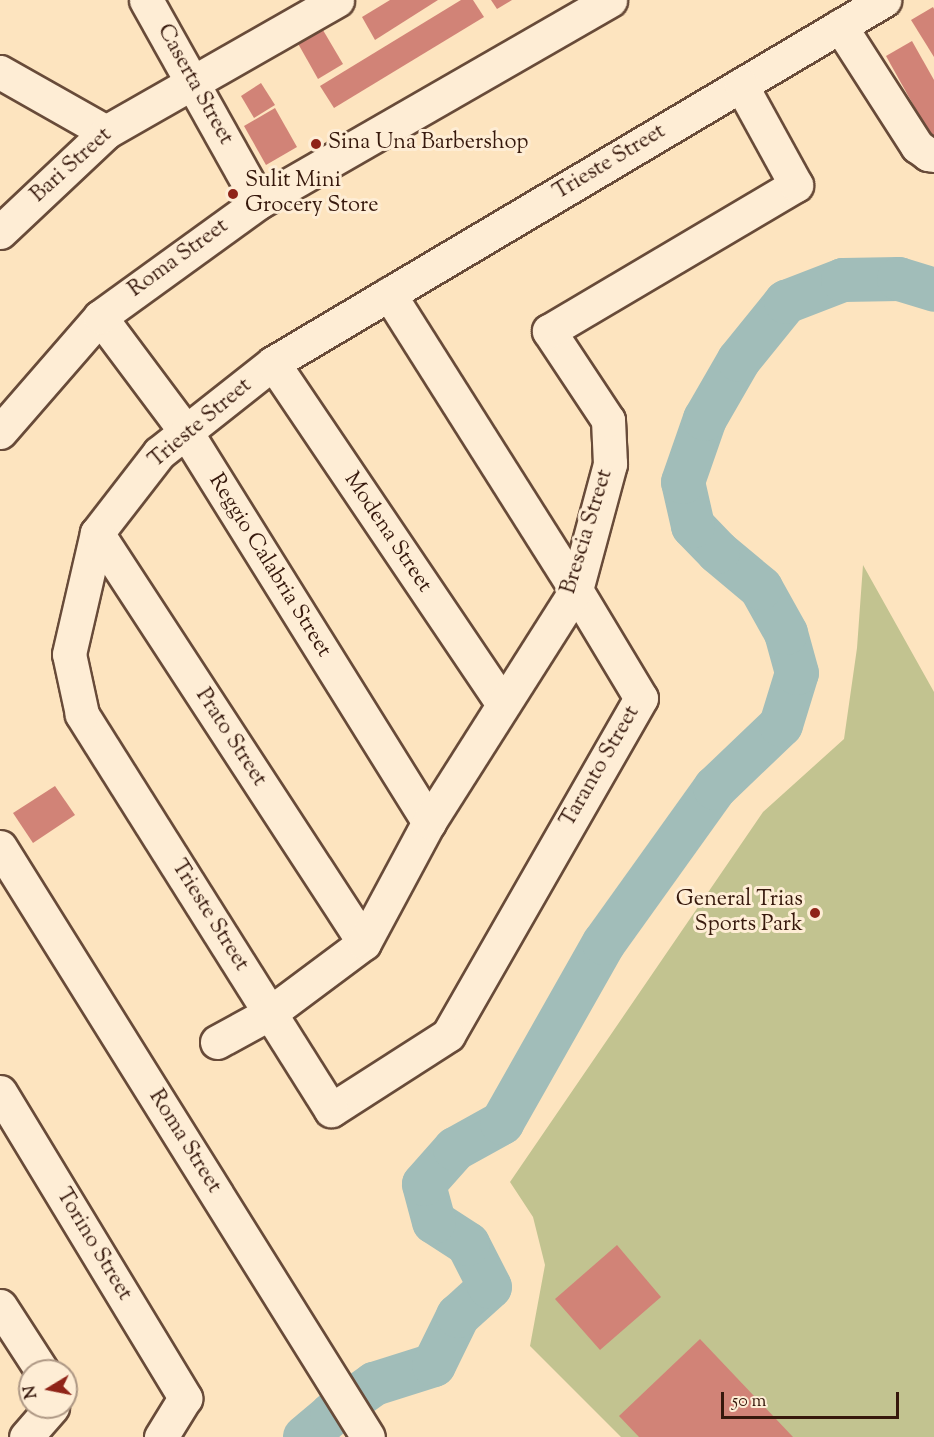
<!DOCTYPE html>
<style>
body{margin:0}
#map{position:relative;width:934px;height:1437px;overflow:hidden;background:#fde4bf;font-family:"Sorts Mill Goudy",serif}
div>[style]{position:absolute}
.green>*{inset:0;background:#c2c390}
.river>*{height:44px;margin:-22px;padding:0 22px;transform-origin:22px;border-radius:22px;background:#a1bdb9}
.building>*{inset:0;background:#d18377}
.roads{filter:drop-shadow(2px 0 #684b39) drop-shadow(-2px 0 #684b39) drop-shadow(0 2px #684b39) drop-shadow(0 -2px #684b39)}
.minor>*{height:33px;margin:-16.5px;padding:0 16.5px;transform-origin:16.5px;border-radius:16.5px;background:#feedd5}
.dots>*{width:16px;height:16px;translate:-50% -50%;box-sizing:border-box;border:3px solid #feedd5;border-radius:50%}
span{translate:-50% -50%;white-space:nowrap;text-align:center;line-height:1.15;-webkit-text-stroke:6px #feedd5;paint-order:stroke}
.street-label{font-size:22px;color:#36180c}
.poi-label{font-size:22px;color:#36180c}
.left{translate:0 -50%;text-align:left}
.right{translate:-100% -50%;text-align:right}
.north{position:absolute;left:18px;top:1359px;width:60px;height:60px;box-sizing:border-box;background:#feedd5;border:2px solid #ae9885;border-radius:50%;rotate:260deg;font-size:16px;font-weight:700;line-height:24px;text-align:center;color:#36180c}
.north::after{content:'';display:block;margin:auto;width:21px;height:27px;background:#8f2418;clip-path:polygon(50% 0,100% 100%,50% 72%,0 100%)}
.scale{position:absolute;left:721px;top:1392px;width:178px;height:27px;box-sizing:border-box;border:3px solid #36180c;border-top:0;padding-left:8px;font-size:18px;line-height:21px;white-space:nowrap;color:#36180c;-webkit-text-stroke:4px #feedd5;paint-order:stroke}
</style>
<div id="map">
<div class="green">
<div style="clip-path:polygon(863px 565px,934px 692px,934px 1437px,621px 1437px,530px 1346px,545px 1265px,533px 1217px,510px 1182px,763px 812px,844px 739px,857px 648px)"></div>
</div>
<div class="river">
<div style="left:305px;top:1437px;width:35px;rotate:-40deg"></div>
<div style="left:332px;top:1414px;width:52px;rotate:-35.5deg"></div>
<div style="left:374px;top:1384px;width:63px;rotate:-17.6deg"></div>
<div style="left:434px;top:1365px;width:55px;rotate:-63.9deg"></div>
<div style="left:458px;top:1316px;width:43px;rotate:-42.2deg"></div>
<div style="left:490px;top:1287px;width:48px;rotate:-117.1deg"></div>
<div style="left:468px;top:1244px;width:40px;rotate:-147.1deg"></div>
<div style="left:434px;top:1222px;width:39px;rotate:-105deg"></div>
<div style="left:424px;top:1184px;width:47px;rotate:-48.5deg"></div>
<div style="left:455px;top:1149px;width:54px;rotate:-29deg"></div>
<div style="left:502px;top:1123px;width:207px;rotate:-60.5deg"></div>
<div style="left:604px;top:943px;width:191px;rotate:-54.4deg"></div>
<div style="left:715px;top:788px;width:91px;rotate:-43.7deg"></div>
<div style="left:781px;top:725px;width:54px;rotate:-72.9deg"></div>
<div style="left:797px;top:673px;width:41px;rotate:-105.4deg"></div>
<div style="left:786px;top:633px;width:51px;rotate:-119.1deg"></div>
<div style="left:761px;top:588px;width:56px;rotate:-140.1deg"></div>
<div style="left:718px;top:552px;width:36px;rotate:-134deg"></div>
<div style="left:693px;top:526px;width:45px;rotate:-102.8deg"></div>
<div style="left:683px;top:482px;width:67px;rotate:-70.8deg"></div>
<div style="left:705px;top:419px;width:68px;rotate:-60deg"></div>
<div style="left:739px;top:360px;width:75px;rotate:-51deg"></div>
<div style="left:786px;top:302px;width:61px;rotate:-21.1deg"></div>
<div style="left:843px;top:280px;width:56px;rotate:-1deg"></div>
<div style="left:899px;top:279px;width:37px;rotate:17deg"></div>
</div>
<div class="building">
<div style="clip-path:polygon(390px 0,438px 0,375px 40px,362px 17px)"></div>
<div style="clip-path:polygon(461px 0,473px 0,484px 17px,334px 108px,320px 86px)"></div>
<div style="clip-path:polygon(491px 0,512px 0,497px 9px)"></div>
<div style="clip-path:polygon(933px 7px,934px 9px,934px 57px,911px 20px)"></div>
<div style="clip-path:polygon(320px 25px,343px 64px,318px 79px,296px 40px)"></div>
<div style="clip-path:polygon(912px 41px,934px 80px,934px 142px,886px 56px)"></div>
<div style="clip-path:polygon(261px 83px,275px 105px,254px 118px,241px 96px)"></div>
<div style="clip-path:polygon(275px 108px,297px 147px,266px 165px,244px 126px)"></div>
<div style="clip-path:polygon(55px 786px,75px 815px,33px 843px,13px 813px)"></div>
<div style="clip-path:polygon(617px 1245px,661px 1297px,600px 1350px,555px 1299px)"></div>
<div style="clip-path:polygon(700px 1339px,793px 1437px,639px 1437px,619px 1416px)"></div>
</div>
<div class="roads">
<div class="minor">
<div style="left:146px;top:0;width:231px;rotate:60.8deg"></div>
<div style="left:840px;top:26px;width:143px;rotate:57.3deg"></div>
<div style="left:917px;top:146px;width:14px;rotate:36deg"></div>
<div style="left:928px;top:154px;width:6px;rotate:9deg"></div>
<div style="left:0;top:72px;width:122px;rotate:29.5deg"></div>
<div style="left:0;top:232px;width:146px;rotate:-43.3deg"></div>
<div style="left:106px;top:132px;width:266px;rotate:-29.7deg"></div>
<div style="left:389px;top:294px;width:350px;rotate:57.7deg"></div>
<div style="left:576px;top:590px;width:126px;rotate:59deg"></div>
<div style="left:641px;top:698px;width:388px;rotate:119.8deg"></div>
<div style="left:448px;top:1035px;width:139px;rotate:147.3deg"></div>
<div style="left:331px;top:1110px;width:468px;rotate:-122.2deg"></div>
<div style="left:82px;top:714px;width:61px;rotate:-102.2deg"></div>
<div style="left:69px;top:654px;width:124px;rotate:-77deg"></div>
<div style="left:97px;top:533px;width:101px;rotate:-52.2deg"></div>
<div style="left:159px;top:453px;width:145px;rotate:-38.3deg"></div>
<div style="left:273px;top:363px;width:711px;rotate:-30.71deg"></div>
<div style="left:100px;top:317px;width:144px;rotate:53.2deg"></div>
<div style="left:186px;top:432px;width:460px;rotate:58.1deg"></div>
<div style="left:273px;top:363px;width:410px;rotate:56deg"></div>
<div style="left:0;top:432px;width:152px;rotate:-49deg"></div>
<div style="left:100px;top:317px;width:196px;rotate:-35.9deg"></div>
<div style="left:259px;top:202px;width:405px;rotate:-29.9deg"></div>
<div style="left:97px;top:533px;width:489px;rotate:56.9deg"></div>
<div style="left:0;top:847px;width:695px;rotate:58.05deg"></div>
<div style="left:217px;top:1042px;width:60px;rotate:-28.7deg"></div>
<div style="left:270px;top:1013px;width:117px;rotate:-36.7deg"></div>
<div style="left:364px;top:943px;width:137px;rotate:-61.8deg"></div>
<div style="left:429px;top:822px;width:275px;rotate:-57.6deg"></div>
<div style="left:576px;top:590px;width:131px;rotate:-74.9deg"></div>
<div style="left:610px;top:464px;width:44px;rotate:-92.6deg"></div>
<div style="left:608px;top:420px;width:107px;rotate:-123.5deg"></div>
<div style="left:549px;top:331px;width:287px;rotate:-30.6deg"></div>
<div style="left:796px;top:185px;width:114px;rotate:-118.8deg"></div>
<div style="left:0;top:1092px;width:358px;rotate:58.8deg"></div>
<div style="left:185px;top:1398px;width:46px;rotate:121.6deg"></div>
<div style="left:0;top:1306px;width:77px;rotate:57.1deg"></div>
<div style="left:26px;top:1437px;width:40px;rotate:-49deg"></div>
</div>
</div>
<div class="dots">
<div style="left:316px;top:144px;background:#8f2418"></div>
<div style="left:233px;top:194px;background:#8f2418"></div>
<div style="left:815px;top:913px;background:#8f2418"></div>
</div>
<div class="street-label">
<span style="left:194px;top:85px;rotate:61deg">Caserta Street</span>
<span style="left:610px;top:163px;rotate:-31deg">Trieste Street</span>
<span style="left:72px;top:166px;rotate:-42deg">Bari Street</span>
<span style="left:179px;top:259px;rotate:-36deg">Roma Street</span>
<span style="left:201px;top:424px;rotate:-40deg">Trieste Street</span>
<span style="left:588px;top:532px;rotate:-73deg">Brescia Street</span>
<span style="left:387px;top:533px;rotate:56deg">Modena Street</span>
<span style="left:269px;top:566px;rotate:58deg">Reggio Calabria Street</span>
<span style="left:230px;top:738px;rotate:57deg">Prato Street</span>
<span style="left:601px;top:767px;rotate:-60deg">Taranto Street</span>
<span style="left:209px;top:916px;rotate:58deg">Trieste Street</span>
<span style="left:184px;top:1142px;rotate:58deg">Roma Street</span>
<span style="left:93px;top:1245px;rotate:59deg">Torino Street</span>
</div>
<div class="poi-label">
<span class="left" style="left:328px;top:144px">Sina Una Barbershop</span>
<span class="left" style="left:245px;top:194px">Sulit Mini<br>Grocery Store</span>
<span class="right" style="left:803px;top:913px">General Trias<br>Sports Park</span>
</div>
<div class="north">N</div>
<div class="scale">50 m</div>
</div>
